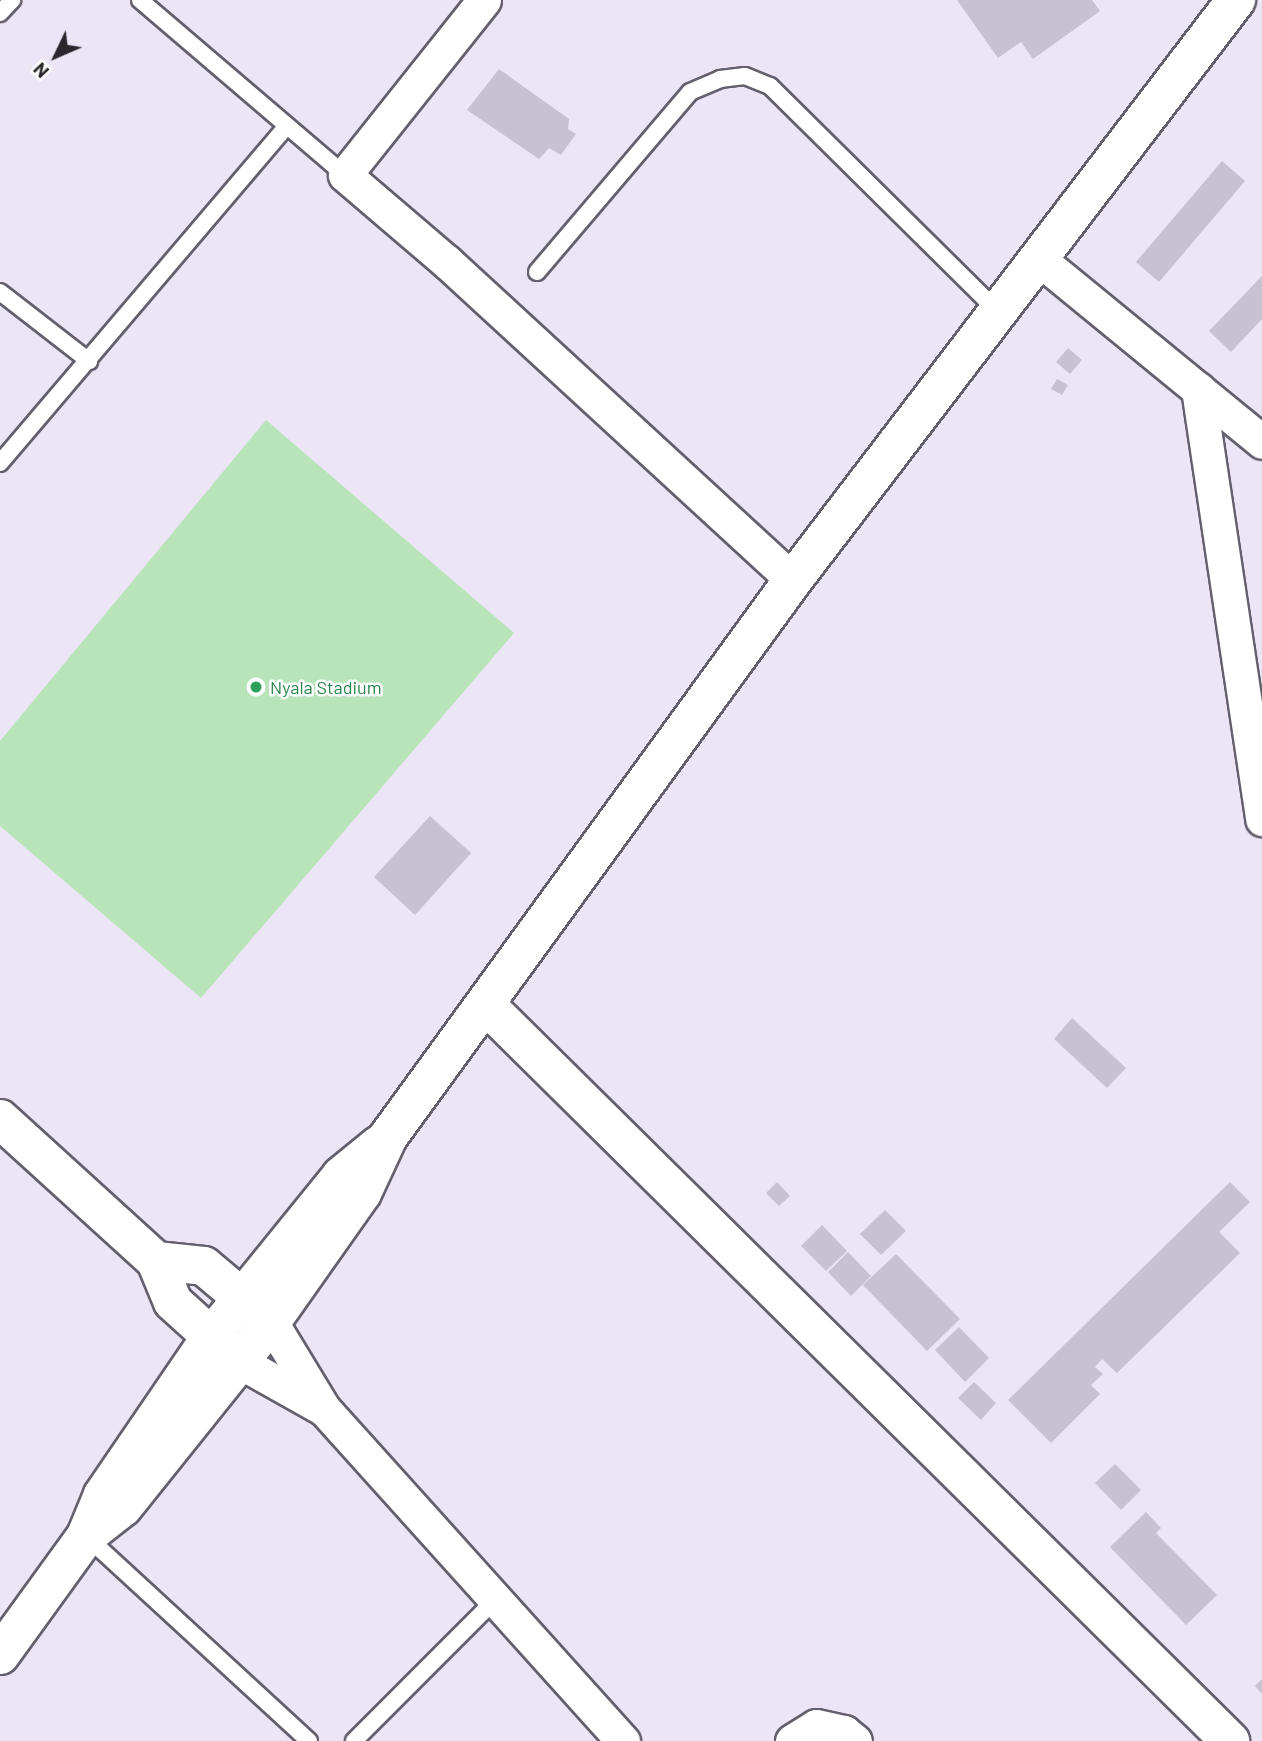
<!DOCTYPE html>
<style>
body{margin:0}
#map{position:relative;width:1262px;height:1741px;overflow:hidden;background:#ebe5f6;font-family:Barlow,sans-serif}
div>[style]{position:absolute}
.green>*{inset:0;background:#b9e4ba}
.building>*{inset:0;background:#c7c1d2}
.roads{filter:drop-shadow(2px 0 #645f6d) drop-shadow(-2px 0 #645f6d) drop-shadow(0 2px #645f6d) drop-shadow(0 -2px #645f6d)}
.lane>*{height:16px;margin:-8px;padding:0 8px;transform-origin:8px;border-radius:8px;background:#fff}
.street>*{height:33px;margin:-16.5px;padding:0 16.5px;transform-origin:16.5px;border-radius:16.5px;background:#fff}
.secondary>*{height:38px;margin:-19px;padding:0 19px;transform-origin:19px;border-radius:19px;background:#fff}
.primary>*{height:38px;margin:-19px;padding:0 19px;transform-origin:19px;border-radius:19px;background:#fff}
.dots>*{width:19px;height:19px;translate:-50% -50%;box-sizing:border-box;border:4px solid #fff;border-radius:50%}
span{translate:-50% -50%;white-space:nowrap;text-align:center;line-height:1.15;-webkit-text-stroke:5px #fff;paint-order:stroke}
.leisure-label{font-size:18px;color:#27864d}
.left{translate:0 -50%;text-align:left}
.north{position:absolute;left:21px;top:21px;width:70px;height:70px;-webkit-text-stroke:5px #fff;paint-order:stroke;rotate:226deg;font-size:19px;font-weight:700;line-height:28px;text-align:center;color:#29272d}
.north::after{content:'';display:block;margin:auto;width:24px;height:32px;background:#29272d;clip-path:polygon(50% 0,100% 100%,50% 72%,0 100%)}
</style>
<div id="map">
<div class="green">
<div style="clip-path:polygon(266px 420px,514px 633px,201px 998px,0 826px,0 741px)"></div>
</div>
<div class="building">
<div style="clip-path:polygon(957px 0,1092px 0,1100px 11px,1033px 59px,1021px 42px,998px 58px)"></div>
<div style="clip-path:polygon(499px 69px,569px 119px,568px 129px,576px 134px,561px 155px,549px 148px,539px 159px,467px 110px)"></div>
<div style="clip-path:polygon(1222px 161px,1245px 181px,1159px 282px,1136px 262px)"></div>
<div style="clip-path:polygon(1262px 276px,1262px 319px,1231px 352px,1209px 331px)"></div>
<div style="clip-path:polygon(1068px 348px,1082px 360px,1070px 374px,1056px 362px)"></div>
<div style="clip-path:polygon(1057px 379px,1068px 385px,1062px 395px,1051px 389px)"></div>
<div style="clip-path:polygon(430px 816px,471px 853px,415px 915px,374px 877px)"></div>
<div style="clip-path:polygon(1072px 1018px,1126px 1068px,1107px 1088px,1054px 1039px)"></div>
<div style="clip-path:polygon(777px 1182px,790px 1196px,779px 1206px,766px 1193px)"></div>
<div style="clip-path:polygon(1230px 1182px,1250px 1202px,1219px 1232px,1240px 1253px,1117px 1373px,1102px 1359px,1095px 1367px,1103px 1374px,1091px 1385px,1100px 1394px,1051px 1443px,1008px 1400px)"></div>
<div style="clip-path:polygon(885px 1210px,906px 1231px,881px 1255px,860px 1234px)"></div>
<div style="clip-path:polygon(822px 1225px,847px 1251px,826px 1271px,801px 1246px)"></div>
<div style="clip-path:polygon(848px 1252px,871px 1276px,851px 1296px,828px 1272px)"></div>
<div style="clip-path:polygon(896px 1254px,960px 1319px,927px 1351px,863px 1285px)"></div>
<div style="clip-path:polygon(959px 1327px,989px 1358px,965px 1382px,935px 1350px)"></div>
<div style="clip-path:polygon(974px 1382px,996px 1403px,981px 1420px,958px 1398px)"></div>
<div style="clip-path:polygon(1115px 1464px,1141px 1490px,1121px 1510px,1095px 1483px)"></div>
<div style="clip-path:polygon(1146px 1512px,1161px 1528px,1156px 1533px,1217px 1595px,1186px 1625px,1110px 1547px)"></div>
<div style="clip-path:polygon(1262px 1679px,1262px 1694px,1255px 1686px)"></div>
</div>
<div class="roads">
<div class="lane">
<div style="left:140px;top:0;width:270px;rotate:40.5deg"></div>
<div style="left:0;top:13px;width:18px;rotate:-47deg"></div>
<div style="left:537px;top:272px;width:236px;rotate:-49.6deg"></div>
<div style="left:690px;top:92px;width:33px;rotate:-23deg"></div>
<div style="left:720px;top:79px;width:25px;rotate:-7deg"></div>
<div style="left:745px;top:76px;width:27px;rotate:22deg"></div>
<div style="left:770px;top:86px;width:322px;rotate:44.7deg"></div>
<div style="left:0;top:292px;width:113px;rotate:37.8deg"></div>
<div style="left:0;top:463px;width:441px;rotate:-49.6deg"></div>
<div style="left:86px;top:1536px;width:303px;rotate:42.6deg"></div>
<div style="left:354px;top:1741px;width:201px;rotate:-45deg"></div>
</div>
<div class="street">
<div style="left:484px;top:0;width:223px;rotate:128.5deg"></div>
<div style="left:345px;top:175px;width:134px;rotate:40.5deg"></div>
<div style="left:447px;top:262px;width:470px;rotate:42.6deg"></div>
<div style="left:1040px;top:260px;width:287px;rotate:39.3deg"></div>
<div style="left:1198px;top:389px;width:435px;rotate:81.5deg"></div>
<div style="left:271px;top:1322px;width:102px;rotate:58.7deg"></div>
<div style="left:324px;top:1409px;width:447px;rotate:48deg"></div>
<div style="left:240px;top:1362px;width:94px;rotate:29.3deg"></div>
<div style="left:792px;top:1741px;width:28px;rotate:-32deg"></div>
<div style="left:816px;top:1726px;width:29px;rotate:12deg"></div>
<div style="left:844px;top:1732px;width:14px;rotate:39deg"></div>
</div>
<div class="secondary">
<div style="left:486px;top:1005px;width:1047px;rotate:44.69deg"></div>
<div style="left:0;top:1119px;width:211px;rotate:42.3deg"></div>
<div style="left:156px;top:1261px;width:44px;rotate:67.5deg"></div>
<div style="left:173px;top:1302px;width:85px;rotate:42.1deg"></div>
<div style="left:156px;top:1261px;width:48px;rotate:5.9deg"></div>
<div style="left:204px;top:1266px;width:82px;rotate:40.1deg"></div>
</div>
<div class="primary">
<div style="left:86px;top:1536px;width:47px;rotate:-38.1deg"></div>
<div style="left:123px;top:1507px;width:237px;rotate:-51.3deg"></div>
<div style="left:271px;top:1322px;width:158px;rotate:-54.8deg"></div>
<div style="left:362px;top:1193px;width:62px;rotate:-65.1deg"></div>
<div style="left:388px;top:1137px;width:689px;rotate:-53.98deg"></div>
<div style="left:793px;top:580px;width:730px;rotate:-52.63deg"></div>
<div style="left:0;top:1655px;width:147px;rotate:-54.1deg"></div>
<div style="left:86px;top:1536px;width:44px;rotate:-67.5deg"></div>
<div style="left:103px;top:1495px;width:190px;rotate:-55.7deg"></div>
<div style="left:210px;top:1338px;width:208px;rotate:-51deg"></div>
<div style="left:341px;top:1176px;width:49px;rotate:-39.2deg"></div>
</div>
</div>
<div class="dots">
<div style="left:256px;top:687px;background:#2e9e5b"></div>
</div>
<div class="leisure-label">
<span class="left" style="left:270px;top:687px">Nyala Stadium</span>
</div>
<div class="north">N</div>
</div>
